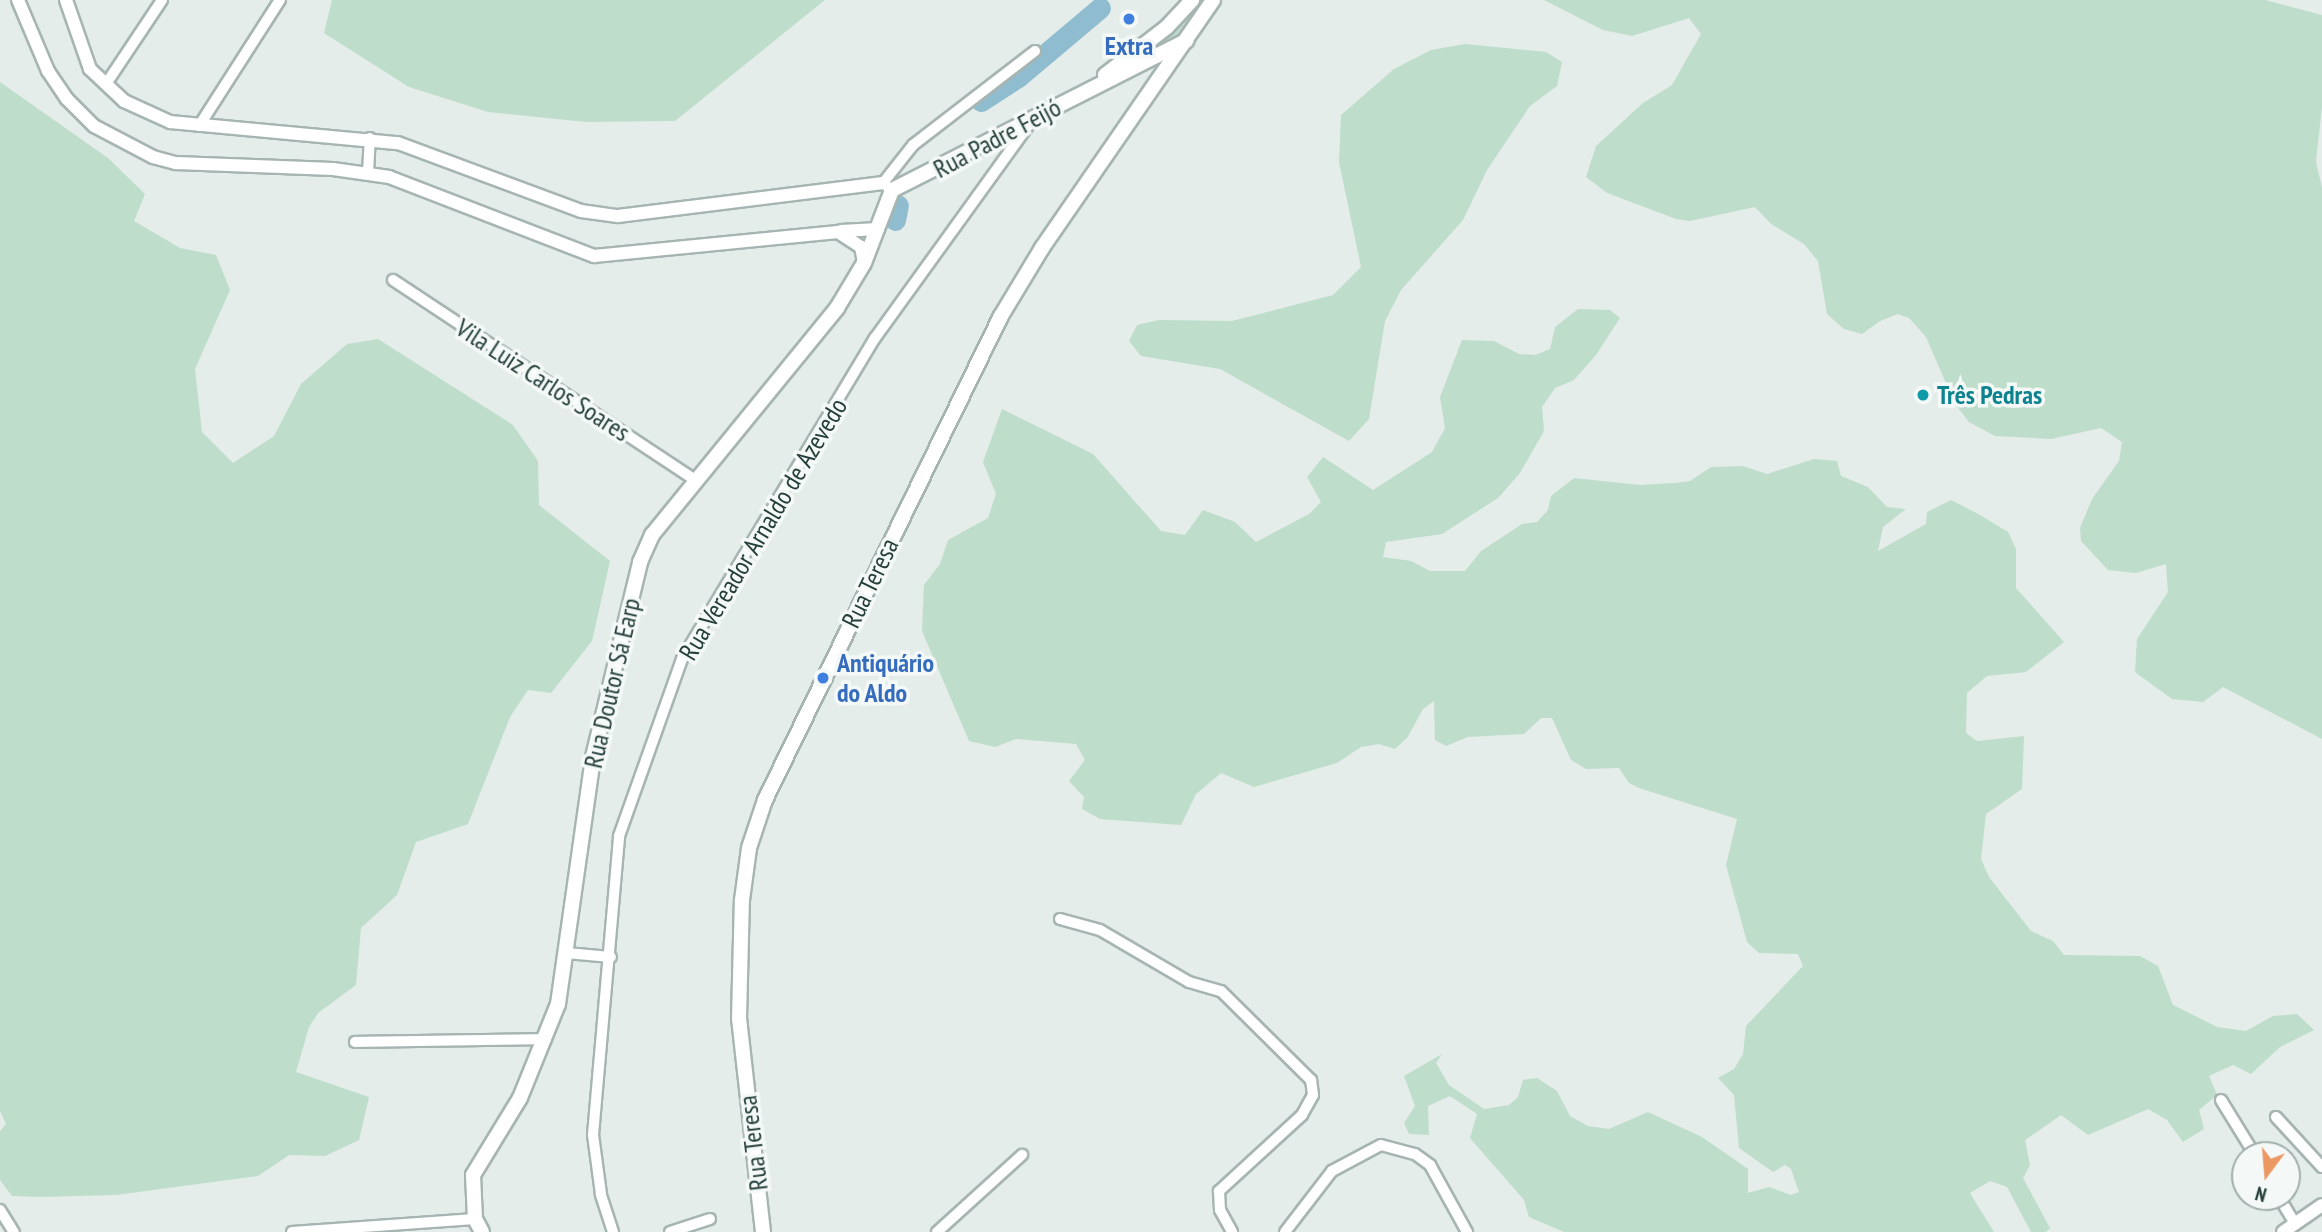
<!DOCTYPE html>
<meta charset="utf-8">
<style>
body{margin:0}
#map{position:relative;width:2322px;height:1232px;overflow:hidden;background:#e4edea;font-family:"PT Sans Narrow",sans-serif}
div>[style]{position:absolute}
.green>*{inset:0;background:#beddcb}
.river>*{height:21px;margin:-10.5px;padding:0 10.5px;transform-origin:10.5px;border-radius:10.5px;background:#8fbccf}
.roads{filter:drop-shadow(2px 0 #a7b5b2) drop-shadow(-2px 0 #a7b5b2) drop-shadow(0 2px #a7b5b2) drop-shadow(0 -2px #a7b5b2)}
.minor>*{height:10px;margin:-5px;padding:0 5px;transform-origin:5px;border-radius:5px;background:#fff}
.tertiary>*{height:12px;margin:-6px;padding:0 6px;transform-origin:6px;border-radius:6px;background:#fff}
.secondary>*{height:14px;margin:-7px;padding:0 7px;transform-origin:7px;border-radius:7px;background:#fff}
.dots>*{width:19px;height:19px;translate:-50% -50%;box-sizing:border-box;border:4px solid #f4f9f8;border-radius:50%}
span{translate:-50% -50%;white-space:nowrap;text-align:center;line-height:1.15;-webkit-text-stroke:7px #f4f9f8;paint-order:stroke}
.shop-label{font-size:26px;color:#366cbe;font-weight:700}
.left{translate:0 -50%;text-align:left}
.street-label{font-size:26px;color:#243e3a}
.culture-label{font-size:26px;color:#0d838f;font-weight:700}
.north{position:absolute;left:2231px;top:1141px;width:70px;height:70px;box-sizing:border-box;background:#f4f9f8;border:2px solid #a1aeac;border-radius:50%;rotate:196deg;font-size:19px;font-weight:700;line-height:28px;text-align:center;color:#243e3a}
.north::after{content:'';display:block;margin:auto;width:24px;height:32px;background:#eb9863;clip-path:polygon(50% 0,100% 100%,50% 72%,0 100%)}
</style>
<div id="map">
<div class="green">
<div style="clip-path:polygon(332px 0,825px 0,675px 121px,586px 122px,488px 112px,409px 87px,324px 33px)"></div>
<div style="clip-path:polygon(1544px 0,2265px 0,2322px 15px,2322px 106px,2316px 162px,2322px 188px,2322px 739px,2223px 687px,2203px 702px,2172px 699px,2135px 672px,2137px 639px,2168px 592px,2166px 564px,2136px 573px,2108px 570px,2081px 541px,2080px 528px,2092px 499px,2119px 461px,2122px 442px,2101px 428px,2051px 439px,1995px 436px,1969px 422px,1955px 404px,1926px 337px,1909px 318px,1898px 314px,1880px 321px,1862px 334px,1844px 329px,1827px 314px,1818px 261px,1804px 244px,1771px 224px,1755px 207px,1690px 221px,1676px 219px,1607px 193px,1586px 177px,1596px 146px,1643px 103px,1672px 85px,1701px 34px,1689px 18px,1632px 36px,1603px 30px)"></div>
<div style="clip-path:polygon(1190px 14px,1194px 17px,1177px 40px,1114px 72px)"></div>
<div style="clip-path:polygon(1465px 44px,1546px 52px,1562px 62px,1557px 86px,1530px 106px,1487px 170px,1463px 220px,1401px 290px,1385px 321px,1369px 419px,1349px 441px,1220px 369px,1141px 356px,1129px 341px,1137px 325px,1159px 320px,1232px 321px,1333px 295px,1361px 267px,1339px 162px,1341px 115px,1394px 69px,1431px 50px)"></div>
<div style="clip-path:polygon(0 82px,108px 158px,145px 194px,134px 221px,180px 248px,216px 255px,230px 290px,195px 369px,202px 432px,233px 463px,274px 436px,301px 384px,347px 344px,378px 339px,513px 425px,538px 461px,539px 505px,610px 561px,592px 641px,551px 693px,528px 690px,510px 717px,468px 824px,416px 842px,397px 895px,361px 928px,356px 985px,318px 1013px,309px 1027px,296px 1072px,369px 1097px,359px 1140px,325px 1156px,289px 1155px,258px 1176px,116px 1195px,39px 1197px,12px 1196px,0 1180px,0 1131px,6px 1124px,0 1111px)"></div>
<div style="clip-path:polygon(1578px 309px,1610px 310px,1620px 318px,1596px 355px,1574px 380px,1555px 388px,1542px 407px,1544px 431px,1520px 473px,1498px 498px,1442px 534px,1386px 542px,1383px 557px,1411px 561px,1430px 571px,1465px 571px,1481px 551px,1522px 524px,1537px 522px,1548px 510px,1551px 496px,1574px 478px,1640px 485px,1675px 483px,1690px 481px,1711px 467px,1743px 466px,1767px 474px,1814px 459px,1837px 461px,1841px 476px,1868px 487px,1887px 507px,1906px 509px,1883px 527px,1878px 551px,1926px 524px,1927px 512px,1951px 500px,1980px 515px,2008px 532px,2016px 549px,2016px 588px,2064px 642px,2026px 672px,1987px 676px,1967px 693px,1966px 733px,1977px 741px,2024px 736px,2022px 789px,1986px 814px,1981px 859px,1989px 877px,2031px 931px,2053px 941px,2064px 955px,2140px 956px,2158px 966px,2173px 1005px,2217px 1027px,2246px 1031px,2273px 1016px,2297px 1014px,2314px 1030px,2280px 1047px,2251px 1074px,2233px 1065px,2209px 1076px,2217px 1095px,2199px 1110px,2204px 1129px,2183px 1142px,2167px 1120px,2148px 1109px,2088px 1135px,2061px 1115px,2025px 1140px,2030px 1165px,2023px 1178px,2050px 1228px,2046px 1232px,2031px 1232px,2007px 1187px,1990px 1181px,1970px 1193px,1994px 1232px,1564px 1232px,1529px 1217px,1524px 1200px,1470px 1138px,1477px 1114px,1450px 1096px,1428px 1106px,1429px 1135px,1409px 1134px,1404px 1123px,1415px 1106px,1404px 1076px,1442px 1054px,1436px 1063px,1449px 1085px,1484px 1109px,1509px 1105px,1518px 1097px,1523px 1080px,1537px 1078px,1557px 1091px,1570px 1116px,1588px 1126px,1609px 1129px,1648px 1112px,1702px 1137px,1748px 1169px,1748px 1193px,1769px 1187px,1791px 1195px,1799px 1192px,1791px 1169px,1785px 1165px,1773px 1172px,1739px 1148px,1734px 1095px,1718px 1078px,1734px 1069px,1743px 1054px,1746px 1026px,1803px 966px,1798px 954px,1759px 953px,1747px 942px,1726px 865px,1737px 819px,1639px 788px,1629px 783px,1619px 768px,1586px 769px,1571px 760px,1552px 718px,1541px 718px,1524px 734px,1468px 737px,1446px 746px,1435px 740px,1434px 701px,1423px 709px,1407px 738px,1395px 749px,1379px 744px,1361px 747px,1337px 763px,1254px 787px,1221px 773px,1196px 794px,1181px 825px,1100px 819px,1082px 809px,1084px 797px,1069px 781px,1085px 760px,1076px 744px,1016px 739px,995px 747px,969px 741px,922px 631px,924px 585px,940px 564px,948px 540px,988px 518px,996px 494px,983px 462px,1002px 409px,1093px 454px,1161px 531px,1185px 535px,1203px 510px,1235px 522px,1256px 542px,1309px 514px,1321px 502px,1307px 477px,1323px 457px,1373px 490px,1432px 452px,1445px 428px,1440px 397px,1462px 340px,1494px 341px,1519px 354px,1535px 355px,1550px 349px,1555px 327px)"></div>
</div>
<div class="river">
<div style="left:981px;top:101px;width:44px;rotate:-33deg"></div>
<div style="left:1018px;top:77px;width:107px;rotate:-40.1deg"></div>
<div style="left:895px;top:220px;width:15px;rotate:-79deg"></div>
</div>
<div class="roads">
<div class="minor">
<div style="left:106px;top:84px;width:101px;rotate:-56.3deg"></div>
<div style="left:199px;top:126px;width:150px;rotate:-57.3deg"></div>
<div style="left:368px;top:173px;width:35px;rotate:-87deg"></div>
<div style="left:890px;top:189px;width:9px;rotate:-139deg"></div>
<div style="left:883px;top:183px;width:48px;rotate:-51.7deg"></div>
<div style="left:913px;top:145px;width:154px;rotate:-37.6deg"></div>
<div style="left:393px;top:280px;width:361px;rotate:33.5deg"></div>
<div style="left:1060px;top:919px;width:41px;rotate:15.4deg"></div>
<div style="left:1100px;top:930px;width:103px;rotate:30.3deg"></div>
<div style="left:1189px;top:982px;width:33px;rotate:16deg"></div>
<div style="left:1221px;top:991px;width:127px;rotate:44.7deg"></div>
<div style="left:1311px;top:1080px;width:15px;rotate:82deg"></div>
<div style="left:1313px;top:1095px;width:23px;rotate:119deg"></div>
<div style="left:1302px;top:1115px;width:113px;rotate:137.5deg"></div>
<div style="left:1219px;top:1191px;width:19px;rotate:87deg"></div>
<div style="left:1220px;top:1210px;width:25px;rotate:61deg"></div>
<div style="left:566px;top:953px;width:45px;rotate:5.1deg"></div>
<div style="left:355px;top:1042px;width:191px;rotate:-0.9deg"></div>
<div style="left:2221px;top:1100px;width:65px;rotate:58.3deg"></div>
<div style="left:2276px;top:1117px;width:68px;rotate:47.4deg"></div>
<div style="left:2279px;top:1197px;width:31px;rotate:59deg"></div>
<div style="left:0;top:1210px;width:26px;rotate:58deg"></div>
<div style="left:292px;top:1232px;width:183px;rotate:-4.1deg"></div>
<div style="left:613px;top:1232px;width:40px;rotate:-108deg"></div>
<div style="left:601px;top:1194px;width:60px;rotate:-97.7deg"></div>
<div style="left:593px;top:1135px;width:300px;rotate:-85deg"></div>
<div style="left:619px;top:836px;width:188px;rotate:-70.4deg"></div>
<div style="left:682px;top:659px;width:375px;rotate:-59deg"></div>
<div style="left:875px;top:338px;width:266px;rotate:-54.2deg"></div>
<div style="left:670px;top:1232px;width:42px;rotate:-18deg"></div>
<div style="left:937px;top:1232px;width:115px;rotate:-42.2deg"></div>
<div style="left:1285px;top:1232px;width:77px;rotate:-52.4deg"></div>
<div style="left:1332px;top:1171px;width:55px;rotate:-28deg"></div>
<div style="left:1381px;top:1145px;width:35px;rotate:15deg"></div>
<div style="left:1415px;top:1154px;width:19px;rotate:36deg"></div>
<div style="left:1430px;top:1165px;width:77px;rotate:61.1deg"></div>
</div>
<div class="tertiary">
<div style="left:18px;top:0;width:77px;rotate:67.1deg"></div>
<div style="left:48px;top:71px;width:34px;rotate:56deg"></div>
<div style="left:67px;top:99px;width:38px;rotate:45deg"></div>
<div style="left:94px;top:126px;width:67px;rotate:27.7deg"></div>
<div style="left:153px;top:157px;width:24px;rotate:15deg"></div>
<div style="left:176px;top:163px;width:157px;rotate:2.2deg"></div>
<div style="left:333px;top:169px;width:57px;rotate:8.1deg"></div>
<div style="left:389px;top:177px;width:220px;rotate:21.1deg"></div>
<div style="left:594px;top:256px;width:245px;rotate:-5.6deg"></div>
<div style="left:838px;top:232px;width:27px;rotate:33deg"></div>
<div style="left:861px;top:247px;width:16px;rotate:79deg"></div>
<div style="left:66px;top:0;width:73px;rotate:70.8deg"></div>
<div style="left:90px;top:69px;width:47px;rotate:43.3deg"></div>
<div style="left:124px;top:101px;width:51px;rotate:24.5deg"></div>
<div style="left:170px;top:122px;width:229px;rotate:5.3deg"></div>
<div style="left:398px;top:143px;width:195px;rotate:20.4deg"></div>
<div style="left:581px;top:211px;width:37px;rotate:8deg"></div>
<div style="left:618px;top:216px;width:267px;rotate:-7.1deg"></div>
<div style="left:841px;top:231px;width:37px;rotate:-3deg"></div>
<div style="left:2283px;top:1232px;width:47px;rotate:-34.7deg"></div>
</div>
<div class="secondary">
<div style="left:1105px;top:75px;width:78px;rotate:-37.7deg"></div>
<div style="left:1167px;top:27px;width:37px;rotate:-47deg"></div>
<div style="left:482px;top:1232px;width:15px;rotate:-118deg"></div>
<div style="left:475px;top:1219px;width:44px;rotate:-92.6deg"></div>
<div style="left:473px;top:1175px;width:90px;rotate:-58.6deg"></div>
<div style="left:520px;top:1098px;width:101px;rotate:-68deg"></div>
<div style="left:558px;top:1004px;width:249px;rotate:-81.9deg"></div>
<div style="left:593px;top:757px;width:201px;rotate:-76.4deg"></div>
<div style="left:640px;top:562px;width:30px;rotate:-66deg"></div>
<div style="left:652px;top:535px;width:293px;rotate:-50.8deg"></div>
<div style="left:837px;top:308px;width:52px;rotate:-59deg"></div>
<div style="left:864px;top:263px;width:78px;rotate:-69deg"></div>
<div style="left:892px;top:190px;width:330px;rotate:-26.9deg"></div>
<div style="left:763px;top:1232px;width:214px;rotate:-96.4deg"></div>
<div style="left:739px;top:1019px;width:119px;rotate:-88.6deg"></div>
<div style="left:742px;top:900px;width:52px;rotate:-82.3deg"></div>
<div style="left:749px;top:848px;width:51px;rotate:-71.6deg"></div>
<div style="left:765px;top:800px;width:538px;rotate:-64.01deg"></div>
<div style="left:1001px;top:316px;width:79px;rotate:-58.9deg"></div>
<div style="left:1042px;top:248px;width:301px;rotate:-55.4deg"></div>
</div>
</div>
<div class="dots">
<div style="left:1129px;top:19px;background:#3f7fe0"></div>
<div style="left:1923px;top:395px;background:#0f9aa8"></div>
<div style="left:823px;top:678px;background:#3f7fe0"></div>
</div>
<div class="shop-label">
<span style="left:1129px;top:46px">Extra</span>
<span class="left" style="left:837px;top:678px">Antiquário<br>do Aldo</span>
</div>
<div class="street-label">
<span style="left:997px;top:138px;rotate:-28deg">Rua Padre Feijó</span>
<span style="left:543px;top:380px;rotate:33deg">Vila Luiz Carlos Soares</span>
<span style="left:763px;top:529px;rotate:-59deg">Rua Vereador Arnaldo de Azevedo</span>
<span style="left:870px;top:583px;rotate:-64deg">Rua Teresa</span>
<span style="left:612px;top:683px;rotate:-77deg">Rua Doutor Sá Earp</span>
<span style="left:753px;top:1143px;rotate:-97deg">Rua Teresa</span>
</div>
<div class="culture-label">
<span class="left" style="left:1937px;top:395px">Três Pedras</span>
</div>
<div class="north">N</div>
</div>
